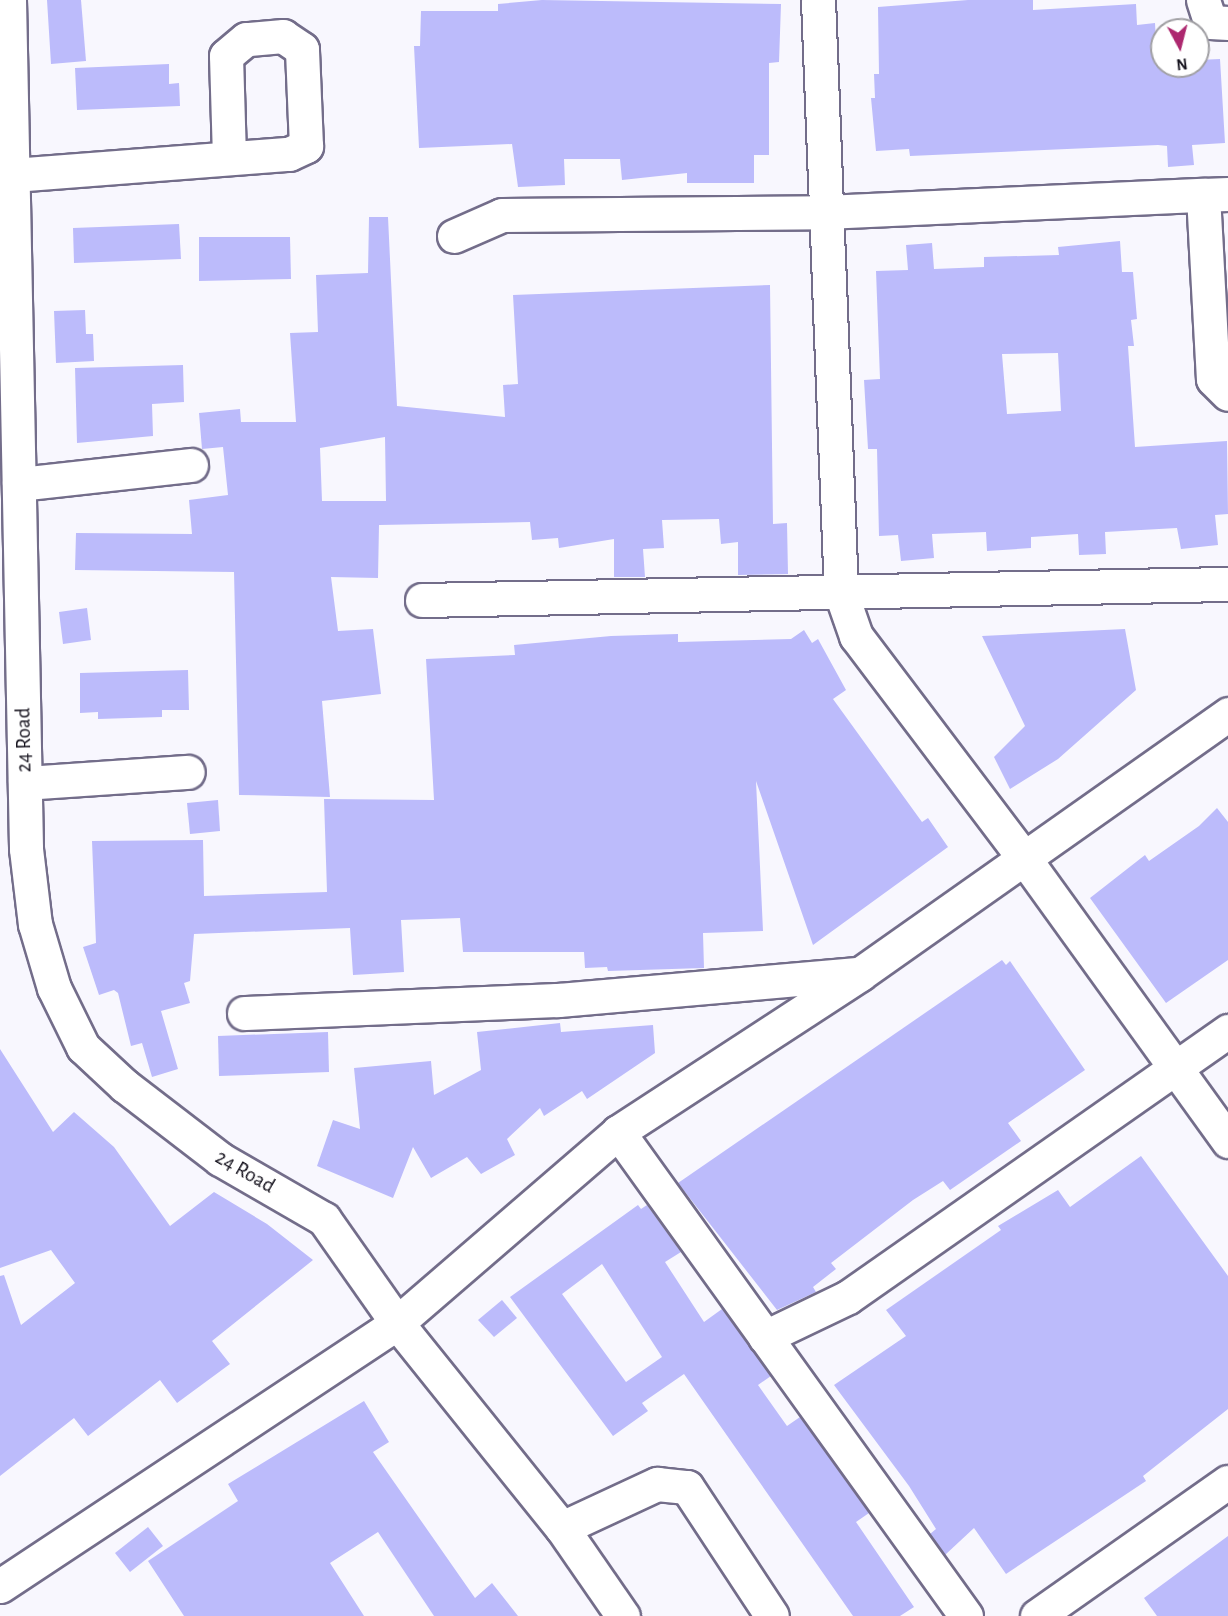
<!DOCTYPE html>
<style>
body{margin:0}
#map{position:relative;width:1228px;height:1616px;overflow:hidden;background:#f8f7fe;font-family:"Alegreya Sans",sans-serif}
div>[style]{position:absolute}
.building>*{inset:0;background:#bcbbfb}
.roads{filter:drop-shadow(2px 0 #736d8a) drop-shadow(-2px 0 #736d8a) drop-shadow(0 2px #736d8a) drop-shadow(0 -2px #736d8a)}
.minor>*{height:33px;margin:-16.5px;padding:0 16.5px;transform-origin:16.5px;border-radius:16.5px;background:#fff}
span{translate:-50% -50%;white-space:nowrap;text-align:center;line-height:1.15;-webkit-text-stroke:4.5px #fff;paint-order:stroke}
.street-label{font-size:21px;color:#14111c}
.north{position:absolute;left:1150px;top:18px;width:60px;height:60px;box-sizing:border-box;background:#fff;border:2px solid #a1a0a4;border-radius:50%;rotate:173deg;font-size:16px;font-weight:700;line-height:24px;text-align:center;color:#14111c}
.north::after{content:'';display:block;margin:auto;width:21px;height:27px;background:#ad286f;clip-path:polygon(50% 0,100% 100%,50% 72%,0 100%)}
</style>
<div id="map">
<div class="building">
<div style="clip-path:polygon(47px 0,81px 0,86px 61px,51px 64px)"></div>
<div style="clip-path:polygon(542px 0,781px 4px,779px 62px,769px 63px,769px 155px,754px 155px,754px 183px,687px 183px,687px 173px,622px 180px,620px 159px,564px 159px,565px 185px,518px 187px,512px 144px,419px 148px,414px 46px,420px 46px,421px 11px,498px 11px,498px 4px)"></div>
<div style="clip-path:polygon(968px 0,1033px 0,1033px 10px,1136px 4px,1137px 25px,1155px 23px,1157px 62px,1162px 66px,1198px 66px,1198px 60px,1220px 59px,1225px 143px,1192px 145px,1194px 165px,1168px 167px,1167px 146px,1158px 145px,910px 156px,909px 149px,876px 151px,871px 98px,875px 98px,874px 74px,879px 74px,878px 7px)"></div>
<div style="clip-path:polygon(169px 64px,169px 84px,179px 83px,180px 106px,77px 110px,75px 68px)"></div>
<div style="clip-path:polygon(evenodd,369px 217px,388px 217px,397px 406px,505px 417px,503px 385px,518px 384px,513px 295px,770px 285px,773px 524px,787px 523px,788px 574px,738px 575px,738px 542px,721px 544px,719px 519px,662px 520px,664px 548px,643px 549px,645px 577px,614px 577px,614px 539px,559px 548px,558px 538px,532px 540px,530px 522px,379px 525px,378px 578px,331px 577px,338px 631px,373px 629px,381px 694px,322px 701px,330px 797px,239px 795px,234px 572px,75px 570px,76px 533px,192px 534px,189px 500px,228px 495px,223px 447px,202px 449px,199px 413px,240px 409px,241px 422px,296px 422px,290px 333px,318px 332px,316px 275px,368px 273px,369px 217px,385px 437px,386px 501px,322px 501px,320px 448px,385px 437px)"></div>
<div style="clip-path:polygon(179px 224px,181px 259px,74px 263px,73px 228px)"></div>
<div style="clip-path:polygon(199px 237px,290px 237px,291px 279px,199px 281px)"></div>
<div style="clip-path:polygon(evenodd,1120px 241px,1122px 272px,1133px 272px,1137px 319px,1131px 320px,1134px 346px,1128px 346px,1135px 447px,1227px 441px,1228px 514px,1215px 515px,1218px 545px,1181px 549px,1177px 528px,1105px 532px,1106px 554px,1079px 555px,1078px 534px,1031px 537px,1031px 548px,987px 551px,986px 532px,932px 534px,934px 558px,901px 561px,898px 535px,879px 536px,877px 449px,868px 449px,864px 380px,880px 379px,876px 271px,908px 270px,906px 245px,932px 243px,934px 269px,984px 267px,984px 257px,1059px 255px,1058px 247px,1120px 241px,1058px 353px,1061px 411px,1007px 414px,1002px 354px,1058px 353px)"></div>
<div style="clip-path:polygon(85px 310px,86px 334px,93px 334px,94px 361px,56px 363px,54px 311px)"></div>
<div style="clip-path:polygon(183px 365px,184px 402px,152px 404px,153px 436px,77px 443px,75px 368px)"></div>
<div style="clip-path:polygon(87px 608px,91px 640px,63px 644px,59px 612px)"></div>
<div style="clip-path:polygon(1125px 629px,1136px 690px,1058px 759px,1010px 789px,994px 757px,1025px 726px,982px 636px)"></div>
<div style="clip-path:polygon(804px 630px,812px 643px,818px 639px,846px 690px,833px 699px,922px 822px,928px 818px,948px 847px,813px 945px,756px 781px,763px 931px,703px 933px,704px 968px,608px 971px,607px 967px,585px 968px,584px 952px,463px 952px,460px 918px,401px 920px,404px 972px,353px 975px,350px 928px,194px 934px,190px 981px,184px 983px,190px 1003px,161px 1011px,178px 1069px,152px 1077px,142px 1043px,131px 1046px,118px 993px,114px 990px,99px 995px,83px 947px,96px 943px,92px 841px,203px 840px,204px 896px,327px 892px,324px 799px,434px 800px,426px 659px,515px 655px,514px 645px,611px 636px,678px 634px,678px 642px,791px 639px)"></div>
<div style="clip-path:polygon(188px 670px,189px 710px,162px 710px,162px 717px,98px 719px,98px 712px,80px 713px,80px 673px)"></div>
<div style="clip-path:polygon(218px 800px,220px 831px,190px 834px,187px 803px)"></div>
<div style="clip-path:polygon(1217px 808px,1228px 822px,1228px 960px,1166px 1003px,1090px 898px,1145px 855px,1149px 861px,1199px 826px)"></div>
<div style="clip-path:polygon(1002px 960px,1006px 965px,1010px 961px,1085px 1070px,1008px 1123px,1021px 1141px,950px 1190px,943px 1181px,913px 1200px,831px 1263px,836px 1269px,813px 1287px,816px 1292px,777px 1310px,678px 1183px)"></div>
<div style="clip-path:polygon(560px 1023px,561px 1032px,653px 1025px,655px 1053px,587px 1099px,582px 1091px,544px 1116px,540px 1108px,507px 1139px,515px 1155px,481px 1174px,467px 1157px,431px 1178px,413px 1147px,393px 1198px,317px 1166px,333px 1120px,360px 1129px,354px 1068px,431px 1061px,434px 1095px,481px 1070px,477px 1032px)"></div>
<div style="clip-path:polygon(328px 1032px,329px 1072px,219px 1076px,218px 1036px)"></div>
<div style="clip-path:polygon(0 1049px,53px 1132px,74px 1112px,114px 1147px,170px 1226px,214px 1192px,267px 1224px,313px 1260px,212px 1341px,230px 1364px,177px 1403px,160px 1380px,88px 1436px,74px 1418px,0 1476px,0 1276px,4px 1275px,21px 1325px,75px 1283px,51px 1250px,0 1268px)"></div>
<div style="clip-path:polygon(1141px 1156px,1228px 1276px,1228px 1409px,1143px 1476px,1146px 1481px,1006px 1574px,974px 1528px,945px 1555px,930px 1534px,936px 1529px,909px 1486px,834px 1385px,906px 1336px,886px 1310px,1001px 1230px,998px 1226px,1058px 1190px,1070px 1207px)"></div>
<div style="clip-path:polygon(evenodd,638px 1205px,641px 1209px,647px 1205px,681px 1252px,665px 1262px,704px 1322px,722px 1309px,771px 1376px,758px 1385px,787px 1426px,800px 1417px,869px 1513px,856px 1522px,914px 1607px,900px 1616px,853px 1616px,684px 1374px,642px 1403px,648px 1411px,613px 1436px,510px 1297px,638px 1205px,602px 1264px,662px 1357px,626px 1382px,562px 1294px,602px 1264px)"></div>
<div style="clip-path:polygon(502px 1300px,517px 1318px,494px 1337px,478px 1320px)"></div>
<div style="clip-path:polygon(364px 1401px,389px 1442px,373px 1452px,475px 1598px,492px 1583px,518px 1616px,434px 1616px,378px 1532px,330px 1563px,364px 1616px,184px 1616px,148px 1561px,238px 1501px,228px 1484px)"></div>
<div style="clip-path:polygon(148px 1527px,163px 1546px,130px 1572px,115px 1553px)"></div>
<div style="clip-path:polygon(1228px 1536px,1228px 1616px,1157px 1616px,1144px 1598px)"></div>
</div>
<div class="roads">
<div class="minor">
<div style="left:9px;top:0;width:849px;rotate:88.85deg"></div>
<div style="left:26px;top:849px;width:76px;rotate:83.2deg"></div>
<div style="left:35px;top:924px;width:67px;rotate:73.5deg"></div>
<div style="left:54px;top:988px;width:66px;rotate:63.8deg"></div>
<div style="left:83px;top:1047px;width:57px;rotate:42.9deg"></div>
<div style="left:125px;top:1086px;width:120px;rotate:37.5deg"></div>
<div style="left:220px;top:1159px;width:120px;rotate:30deg"></div>
<div style="left:324px;top:1219px;width:127px;rotate:54.9deg"></div>
<div style="left:397px;top:1323px;width:263px;rotate:51.2deg"></div>
<div style="left:562px;top:1528px;width:107px;rotate:55.3deg"></div>
<div style="left:818px;top:0;width:593px;rotate:87.78deg"></div>
<div style="left:841px;top:593px;width:46px;rotate:70.8deg"></div>
<div style="left:856px;top:636px;width:278px;rotate:52.9deg"></div>
<div style="left:1024px;top:858px;width:349px;rotate:54.2deg"></div>
<div style="left:1203px;top:0;width:23px;rotate:72deg"></div>
<div style="left:1210px;top:22px;width:18px;rotate:3deg"></div>
<div style="left:13px;top:175px;width:277px;rotate:-4.4deg"></div>
<div style="left:289px;top:154px;width:19px;rotate:-25deg"></div>
<div style="left:306px;top:146px;width:97px;rotate:-92.4deg"></div>
<div style="left:302px;top:49px;width:23px;rotate:-146deg"></div>
<div style="left:283px;top:36px;width:37px;rotate:175deg"></div>
<div style="left:246px;top:39px;width:26px;rotate:140deg"></div>
<div style="left:226px;top:56px;width:100px;rotate:88.3deg"></div>
<div style="left:1228px;top:194px;width:25px;rotate:178deg"></div>
<div style="left:1203px;top:195px;width:184px;rotate:86.9deg"></div>
<div style="left:1213px;top:379px;width:21px;rotate:45deg"></div>
<div style="left:454px;top:236px;width:52px;rotate:-23.6deg"></div>
<div style="left:502px;top:215px;width:323px;rotate:-0.5deg"></div>
<div style="left:825px;top:212px;width:378px;rotate:-2.6deg"></div>
<div style="left:19px;top:484px;width:173px;rotate:-6.3deg"></div>
<div style="left:422px;top:600px;width:806px;rotate:-1.14deg"></div>
<div style="left:25px;top:783px;width:163px;rotate:-3.9deg"></div>
<div style="left:244px;top:1013px;width:314px;rotate:-2.4deg"></div>
<div style="left:558px;top:1000px;width:298px;rotate:-5deg"></div>
<div style="left:618px;top:1132px;width:596px;rotate:54.28deg"></div>
<div style="left:765px;top:1337px;width:92px;rotate:-25.7deg"></div>
<div style="left:848px;top:1297px;width:464px;rotate:-35deg"></div>
<div style="left:562px;top:1528px;width:105px;rotate:-24.9deg"></div>
<div style="left:657px;top:1484px;width:30px;rotate:6deg"></div>
<div style="left:687px;top:1487px;width:154px;rotate:56.6deg"></div>
<div style="left:0;top:1586px;width:476px;rotate:-33.5deg"></div>
<div style="left:397px;top:1323px;width:292px;rotate:-40.8deg"></div>
<div style="left:618px;top:1132px;width:289px;rotate:-33.1deg"></div>
<div style="left:860px;top:974px;width:451px;rotate:-35.2deg"></div>
<div style="left:1037px;top:1616px;width:233px;rotate:-35.1deg"></div>
</div>
</div>
<div class="street-label">
<span style="left:24px;top:740px;rotate:-91deg">24 Road</span>
<span style="left:245px;top:1172px;rotate:30deg">24 Road</span>
</div>
<div class="north">N</div>
</div>
